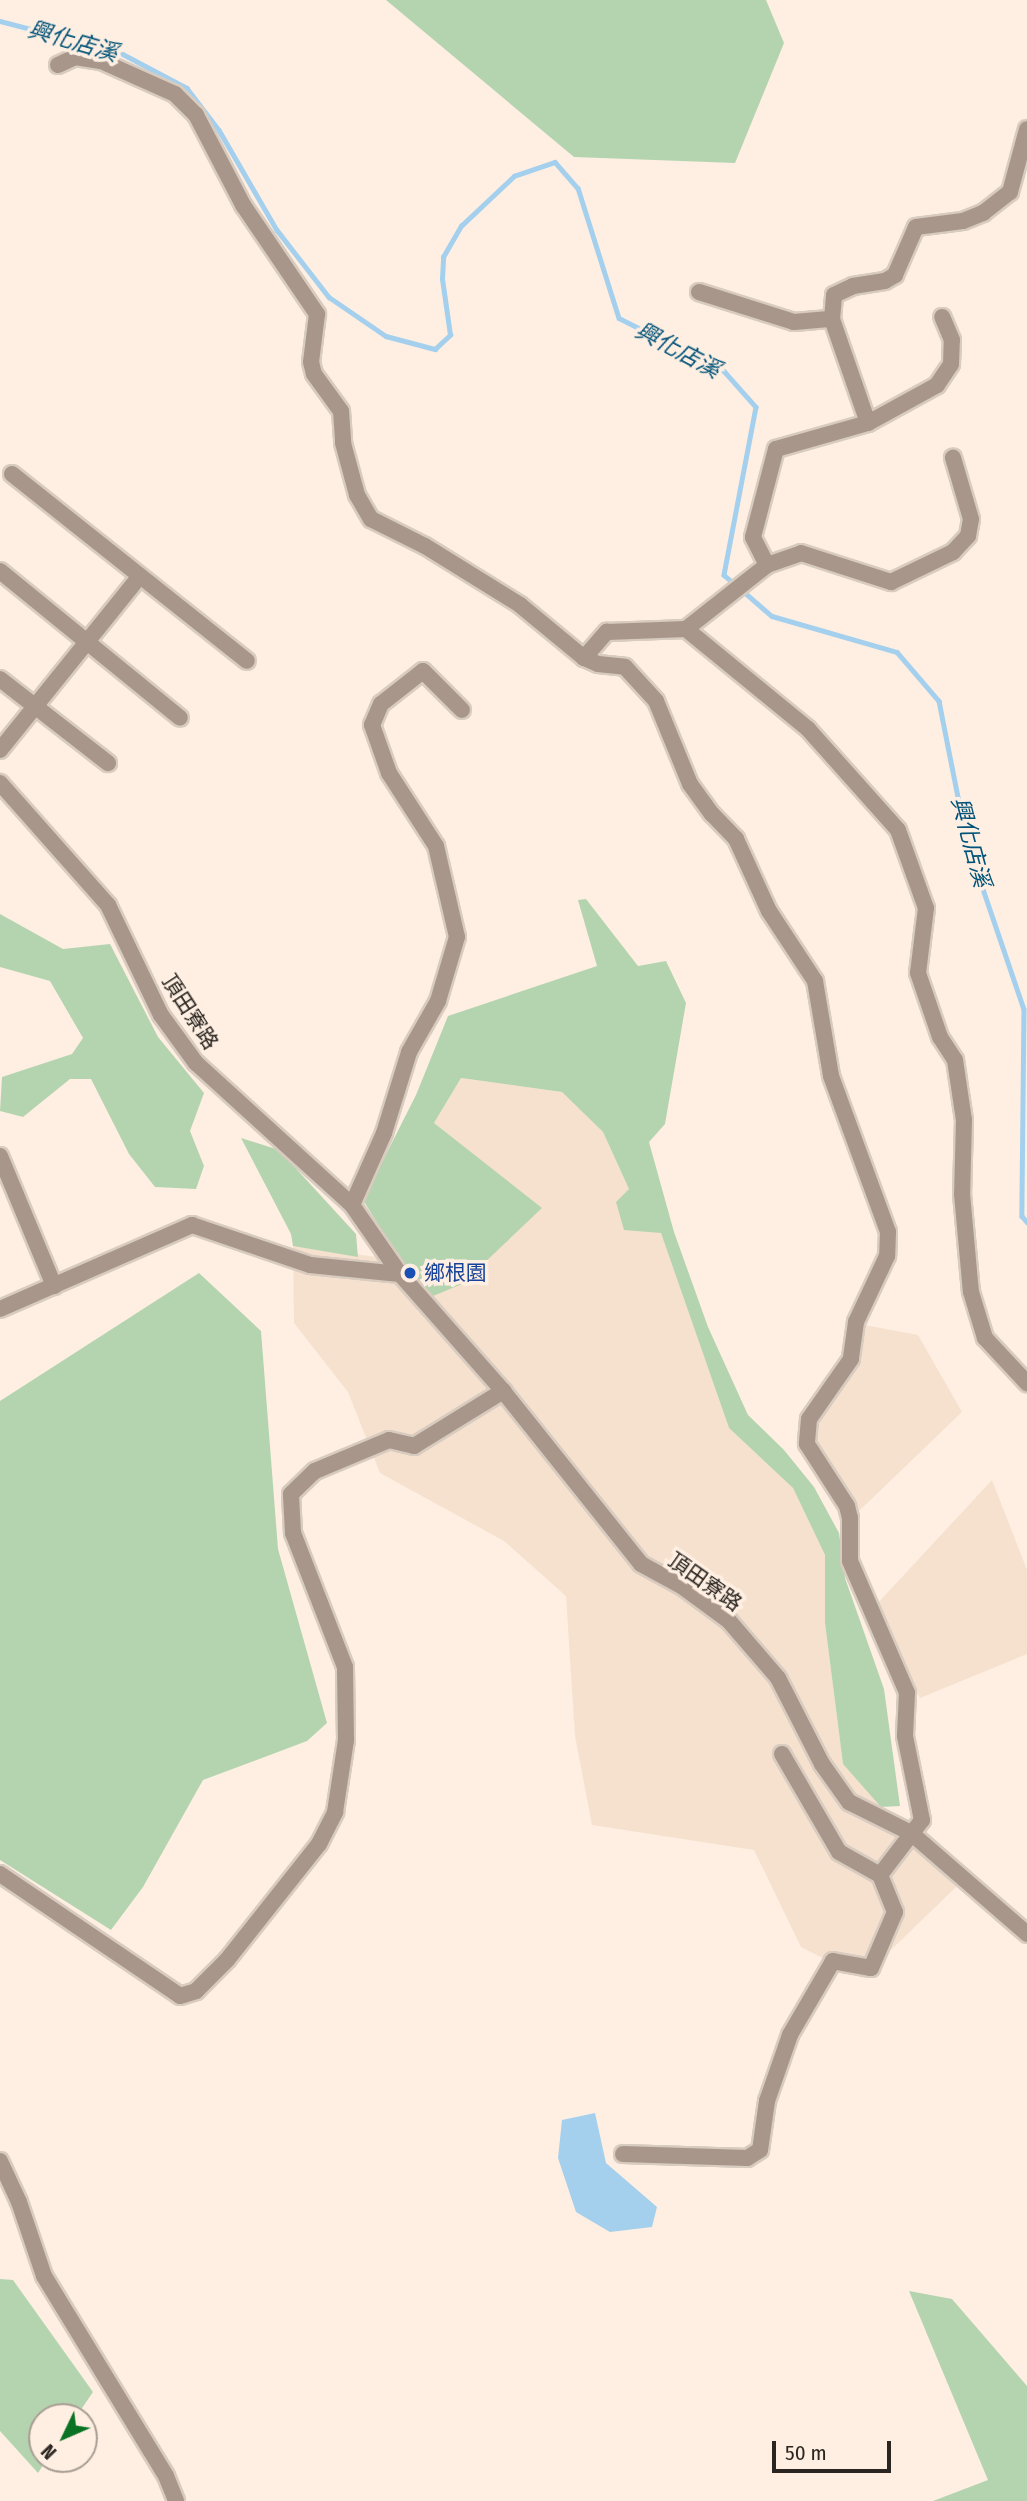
<!DOCTYPE html>
<meta charset="utf-8">
<style>
body{margin:0}
#map{position:relative;width:1027px;height:2501px;overflow:hidden;background:#feefe2;font-family:"Fira Sans Condensed","Noto Sans TC",sans-serif}
div>[style]{position:absolute}
.built>*{inset:0;background:#f6e1cf}
.green>*{inset:0;background:#b4d4b0}
.water>*{inset:0;background:#a4d0ee}
.stream>*{height:4.5px;margin:-2.25px;padding:0 2.25px;transform-origin:2.25px;border-radius:2.25px;background:#a4d0ee}
.roads{filter:drop-shadow(2px 0 #d8cbbf) drop-shadow(-2px 0 #d8cbbf) drop-shadow(0 2px #d8cbbf) drop-shadow(0 -2px #d8cbbf)}
.minor>*{height:16px;margin:-8px;padding:0 8px;transform-origin:8px;border-radius:8px;background:#a8968a}
.dots>*{width:19px;height:19px;translate:-50% -50%;box-sizing:border-box;border:4px solid #feefe2;border-radius:50%}
span{translate:-50% -50%;white-space:nowrap;text-align:center;line-height:1.15;-webkit-text-stroke:7px #feefe2;paint-order:stroke}
.street-label{font-size:21px;color:#2a2520}
.transit-label{font-size:21px;color:#164399}
.left{translate:0 -50%;text-align:left}
.water-label{font-size:23px;color:#015379;font-style:italic}
.north{position:absolute;left:28px;top:2403px;width:70px;height:70px;box-sizing:border-box;background:#feefe2;border:2px solid #a99e94;border-radius:50%;rotate:226deg;font-size:19px;font-weight:700;line-height:28px;text-align:center;color:#2a2520}
.north::after{content:'';display:block;margin:auto;width:24px;height:32px;background:#097223;clip-path:polygon(50% 0,100% 100%,50% 72%,0 100%)}
.scale{position:absolute;left:772px;top:2441px;width:119px;height:32px;box-sizing:border-box;border:4px solid #2a2520;border-top:0;padding-left:9px;font-size:21px;line-height:24px;white-space:nowrap;color:#2a2520;-webkit-text-stroke:5px #feefe2;paint-order:stroke}
</style>
<div id="map">
<div class="built">
<div style="clip-path:polygon(461px 1078px,562px 1092px,603px 1132px,629px 1189px,661px 1232px,729px 1428px,793px 1488px,825px 1555px,825px 1623px,843px 1764px,956px 1887px,862px 1978px,801px 1947px,754px 1850px,592px 1825px,575px 1736px,566px 1596px,504px 1541px,380px 1473px,348px 1392px,294px 1323px,293px 1246px,400px 1260px,542px 1209px,434px 1123px)"></div>
<div style="clip-path:polygon(864px 1325px,918px 1335px,962px 1412px,859px 1511px,832px 1477px,815px 1446px,814px 1421px,857px 1353px)"></div>
<div style="clip-path:polygon(992px 1480px,1027px 1570px,1027px 1654px,920px 1698px,876px 1605px)"></div>
</div>
<div class="green">
<div style="clip-path:polygon(386px 0,766px 0,784px 43px,735px 163px,574px 157px)"></div>
<div style="clip-path:polygon(586px 899px,638px 966px,666px 961px,686px 1003px,665px 1124px,649px 1142px,674px 1232px,708px 1327px,748px 1415px,784px 1450px,814px 1487px,839px 1533px,845px 1578px,884px 1689px,900px 1806px,881px 1807px,843px 1764px,825px 1623px,825px 1555px,793px 1488px,729px 1428px,661px 1233px,624px 1230px,616px 1202px,629px 1189px,603px 1132px,562px 1092px,461px 1078px,434px 1123px,542px 1208px,462px 1284px,433px 1296px,400px 1260px,363px 1200px,416px 1095px,448px 1016px,597px 966px,578px 900px)"></div>
<div style="clip-path:polygon(0 914px,63px 949px,110px 944px,158px 1037px,204px 1093px,190px 1131px,204px 1166px,196px 1189px,155px 1187px,129px 1154px,91px 1079px,70px 1079px,23px 1117px,0 1111px,2px 1077px,72px 1054px,83px 1038px,50px 981px,0 967px)"></div>
<div style="clip-path:polygon(241px 1138px,279px 1150px,356px 1234px,358px 1257px,293px 1246px,291px 1234px)"></div>
<div style="clip-path:polygon(199px 1273px,261px 1331px,278px 1549px,327px 1723px,307px 1741px,203px 1780px,143px 1887px,111px 1930px,0 1860px,0 1401px)"></div>
<div style="clip-path:polygon(0 2279px,13px 2280px,93px 2392px,76px 2417px,42px 2417px,42px 2459px,47px 2459px,38px 2473px,0 2431px)"></div>
<div style="clip-path:polygon(909px 2291px,952px 2299px,1027px 2386px,1027px 2501px,933px 2501px,988px 2480px)"></div>
</div>
<div class="water">
<div style="clip-path:polygon(595px 2113px,606px 2163px,657px 2207px,652px 2227px,610px 2232px,576px 2212px,558px 2158px,562px 2120px)"></div>
</div>
<div class="stream">
<div style="left:0;top:21px;width:123px;rotate:14.6deg"></div>
<div style="left:119px;top:52px;width:77px;rotate:27.9deg"></div>
<div style="left:187px;top:88px;width:53px;rotate:52.7deg"></div>
<div style="left:219px;top:130px;width:116px;rotate:59.9deg"></div>
<div style="left:277px;top:230px;width:85px;rotate:52.2deg"></div>
<div style="left:329px;top:297px;width:69px;rotate:34.4deg"></div>
<div style="left:386px;top:336px;width:51px;rotate:14.9deg"></div>
<div style="left:435px;top:349px;width:21px;rotate:-43deg"></div>
<div style="left:450px;top:335px;width:57px;rotate:-98.1deg"></div>
<div style="left:442px;top:279px;width:22px;rotate:-87deg"></div>
<div style="left:443px;top:257px;width:36px;rotate:-60deg"></div>
<div style="left:461px;top:226px;width:73px;rotate:-43.3deg"></div>
<div style="left:514px;top:176px;width:43px;rotate:-18.9deg"></div>
<div style="left:555px;top:162px;width:35px;rotate:49deg"></div>
<div style="left:578px;top:188px;width:136px;rotate:72.5deg"></div>
<div style="left:619px;top:318px;width:118px;rotate:26.8deg"></div>
<div style="left:724px;top:371px;width:48px;rotate:48.4deg"></div>
<div style="left:756px;top:407px;width:171px;rotate:100.8deg"></div>
<div style="left:724px;top:575px;width:16px;rotate:40deg"></div>
<div style="left:743px;top:591px;width:38px;rotate:41deg"></div>
<div style="left:772px;top:616px;width:130px;rotate:16.1deg"></div>
<div style="left:897px;top:652px;width:65px;rotate:49.4deg"></div>
<div style="left:939px;top:701px;width:144px;rotate:78.8deg"></div>
<div style="left:967px;top:842px;width:176px;rotate:71.2deg"></div>
<div style="left:1024px;top:1009px;width:207px;rotate:90.6deg"></div>
<div style="left:1022px;top:1216px;width:8px;rotate:50deg"></div>
</div>
<div class="roads">
<div class="minor">
<div style="left:58px;top:65px;width:19px;rotate:-25deg"></div>
<div style="left:75px;top:57px;width:26px;rotate:9deg"></div>
<div style="left:101px;top:61px;width:81px;rotate:24deg"></div>
<div style="left:175px;top:94px;width:30px;rotate:45deg"></div>
<div style="left:196px;top:115px;width:102px;rotate:62.4deg"></div>
<div style="left:243px;top:205px;width:132px;rotate:55.8deg"></div>
<div style="left:317px;top:314px;width:48px;rotate:97.1deg"></div>
<div style="left:311px;top:362px;width:12px;rotate:76deg"></div>
<div style="left:314px;top:374px;width:46px;rotate:53.9deg"></div>
<div style="left:341px;top:411px;width:32px;rotate:86deg"></div>
<div style="left:343px;top:443px;width:54px;rotate:74.9deg"></div>
<div style="left:357px;top:495px;width:28px;rotate:60deg"></div>
<div style="left:371px;top:519px;width:60px;rotate:26.6deg"></div>
<div style="left:425px;top:546px;width:112px;rotate:31.8deg"></div>
<div style="left:520px;top:605px;width:83px;rotate:39.6deg"></div>
<div style="left:584px;top:658px;width:15px;rotate:23deg"></div>
<div style="left:598px;top:664px;width:27px;rotate:6deg"></div>
<div style="left:625px;top:667px;width:46px;rotate:47.6deg"></div>
<div style="left:656px;top:701px;width:90px;rotate:67.7deg"></div>
<div style="left:690px;top:784px;width:37px;rotate:54deg"></div>
<div style="left:712px;top:814px;width:35px;rotate:46deg"></div>
<div style="left:736px;top:839px;width:79px;rotate:65.4deg"></div>
<div style="left:769px;top:911px;width:84px;rotate:56.7deg"></div>
<div style="left:815px;top:981px;width:96px;rotate:80.4deg"></div>
<div style="left:831px;top:1076px;width:166px;rotate:69.9deg"></div>
<div style="left:888px;top:1232px;width:24px;rotate:92deg"></div>
<div style="left:887px;top:1256px;width:73px;rotate:115.2deg"></div>
<div style="left:856px;top:1322px;width:37px;rotate:98deg"></div>
<div style="left:851px;top:1359px;width:73px;rotate:125deg"></div>
<div style="left:809px;top:1419px;width:25px;rotate:95deg"></div>
<div style="left:807px;top:1444px;width:74px;rotate:57.2deg"></div>
<div style="left:847px;top:1506px;width:12px;rotate:76deg"></div>
<div style="left:850px;top:1518px;width:43px;rotate:90deg"></div>
<div style="left:850px;top:1561px;width:144px;rotate:66.6deg"></div>
<div style="left:907px;top:1693px;width:43px;rotate:92.7deg"></div>
<div style="left:905px;top:1736px;width:86px;rotate:78.6deg"></div>
<div style="left:922px;top:1820px;width:69px;rotate:127.4deg"></div>
<div style="left:880px;top:1875px;width:40px;rotate:68deg"></div>
<div style="left:895px;top:1912px;width:61px;rotate:113.2deg"></div>
<div style="left:871px;top:1968px;width:39px;rotate:-170deg"></div>
<div style="left:833px;top:1961px;width:86px;rotate:120.2deg"></div>
<div style="left:790px;top:2035px;width:70px;rotate:109.2deg"></div>
<div style="left:767px;top:2101px;width:49px;rotate:98.1deg"></div>
<div style="left:760px;top:2150px;width:15px;rotate:148deg"></div>
<div style="left:747px;top:2158px;width:124px;rotate:-178.2deg"></div>
<div style="left:699px;top:292px;width:100px;rotate:17.5deg"></div>
<div style="left:794px;top:322px;width:38px;rotate:-5deg"></div>
<div style="left:868px;top:423px;width:110px;rotate:-109.1deg"></div>
<div style="left:832px;top:319px;width:24px;rotate:-85deg"></div>
<div style="left:834px;top:295px;width:21px;rotate:-25deg"></div>
<div style="left:853px;top:286px;width:32px;rotate:-9deg"></div>
<div style="left:885px;top:281px;width:12px;rotate:-31deg"></div>
<div style="left:895px;top:275px;width:52px;rotate:-66.4deg"></div>
<div style="left:916px;top:227px;width:47px;rotate:-7.3deg"></div>
<div style="left:963px;top:221px;width:22px;rotate:-22deg"></div>
<div style="left:983px;top:213px;width:34px;rotate:-38deg"></div>
<div style="left:1010px;top:192px;width:65px;rotate:-74.9deg"></div>
<div style="left:12px;top:474px;width:300px;rotate:38.5deg"></div>
<div style="left:767px;top:565px;width:31px;rotate:-117deg"></div>
<div style="left:753px;top:537px;width:91px;rotate:-75.4deg"></div>
<div style="left:776px;top:449px;width:96px;rotate:-15.8deg"></div>
<div style="left:868px;top:423px;width:79px;rotate:-28.8deg"></div>
<div style="left:937px;top:385px;width:25px;rotate:-56deg"></div>
<div style="left:951px;top:364px;width:24px;rotate:-88deg"></div>
<div style="left:952px;top:340px;width:25px;rotate:-113deg"></div>
<div style="left:0;top:571px;width:232px;rotate:39.2deg"></div>
<div style="left:686px;top:629px;width:103px;rotate:-38.3deg"></div>
<div style="left:767px;top:565px;width:36px;rotate:-19deg"></div>
<div style="left:801px;top:553px;width:95px;rotate:17.9deg"></div>
<div style="left:891px;top:582px;width:69px;rotate:-25.8deg"></div>
<div style="left:953px;top:552px;width:22px;rotate:-47deg"></div>
<div style="left:968px;top:536px;width:17px;rotate:-80deg"></div>
<div style="left:971px;top:519px;width:64px;rotate:-106.4deg"></div>
<div style="left:584px;top:658px;width:35px;rotate:-49deg"></div>
<div style="left:607px;top:632px;width:79px;rotate:-2.2deg"></div>
<div style="left:686px;top:629px;width:158px;rotate:39.3deg"></div>
<div style="left:808px;top:729px;width:135px;rotate:48.3deg"></div>
<div style="left:898px;top:830px;width:83px;rotate:70.3deg"></div>
<div style="left:926px;top:908px;width:65px;rotate:97deg"></div>
<div style="left:918px;top:973px;width:68px;rotate:71deg"></div>
<div style="left:940px;top:1037px;width:27px;rotate:57deg"></div>
<div style="left:955px;top:1060px;width:61px;rotate:81.5deg"></div>
<div style="left:964px;top:1120px;width:74px;rotate:91.5deg"></div>
<div style="left:962px;top:1194px;width:98px;rotate:84.8deg"></div>
<div style="left:971px;top:1292px;width:48px;rotate:73.1deg"></div>
<div style="left:985px;top:1338px;width:62px;rotate:47deg"></div>
<div style="left:0;top:679px;width:137px;rotate:37.9deg"></div>
<div style="left:0;top:750px;width:223px;rotate:-51.2deg"></div>
<div style="left:0;top:783px;width:163px;rotate:48.5deg"></div>
<div style="left:108px;top:905px;width:122px;rotate:64.3deg"></div>
<div style="left:161px;top:1015px;width:59px;rotate:53.9deg"></div>
<div style="left:196px;top:1063px;width:211px;rotate:42.3deg"></div>
<div style="left:352px;top:1205px;width:84px;rotate:55.2deg"></div>
<div style="left:400px;top:1274px;width:156px;rotate:48.6deg"></div>
<div style="left:503px;top:1391px;width:221px;rotate:51.4deg"></div>
<div style="left:641px;top:1564px;width:48px;rotate:28.7deg"></div>
<div style="left:683px;top:1587px;width:57px;rotate:36.5deg"></div>
<div style="left:729px;top:1621px;width:75px;rotate:49.3deg"></div>
<div style="left:778px;top:1678px;width:97px;rotate:62.9deg"></div>
<div style="left:822px;top:1764px;width:47px;rotate:54.6deg"></div>
<div style="left:849px;top:1802px;width:69px;rotate:26.6deg"></div>
<div style="left:911px;top:1833px;width:154px;rotate:41deg"></div>
<div style="left:0;top:1156px;width:141px;rotate:67.4deg"></div>
<div style="left:352px;top:1205px;width:79px;rotate:-66deg"></div>
<div style="left:384px;top:1133px;width:85px;rotate:-72.8deg"></div>
<div style="left:409px;top:1052px;width:59px;rotate:-60.4deg"></div>
<div style="left:438px;top:1001px;width:67px;rotate:-73.5deg"></div>
<div style="left:457px;top:937px;width:93px;rotate:-103deg"></div>
<div style="left:436px;top:846px;width:87px;rotate:-122.8deg"></div>
<div style="left:389px;top:773px;width:51px;rotate:-109.5deg"></div>
<div style="left:372px;top:725px;width:23px;rotate:-67deg"></div>
<div style="left:381px;top:704px;width:53px;rotate:-38.2deg"></div>
<div style="left:423px;top:671px;width:55px;rotate:45deg"></div>
<div style="left:0;top:1309px;width:210px;rotate:-23.6deg"></div>
<div style="left:192px;top:1225px;width:125px;rotate:18.7deg"></div>
<div style="left:310px;top:1265px;width:90px;rotate:5.7deg"></div>
<div style="left:782px;top:1754px;width:113px;rotate:59.8deg"></div>
<div style="left:839px;top:1852px;width:47px;rotate:29.3deg"></div>
<div style="left:0;top:1874px;width:217px;rotate:34.1deg"></div>
<div style="left:180px;top:1996px;width:17px;rotate:-17deg"></div>
<div style="left:196px;top:1991px;width:44px;rotate:-45deg"></div>
<div style="left:227px;top:1960px;width:148px;rotate:-51.6deg"></div>
<div style="left:319px;top:1844px;width:36px;rotate:-63deg"></div>
<div style="left:335px;top:1812px;width:73px;rotate:-81.3deg"></div>
<div style="left:346px;top:1740px;width:73px;rotate:-90.8deg"></div>
<div style="left:345px;top:1667px;width:144px;rotate:-111.2deg"></div>
<div style="left:293px;top:1533px;width:39px;rotate:-93deg"></div>
<div style="left:291px;top:1494px;width:33px;rotate:-44deg"></div>
<div style="left:315px;top:1471px;width:80px;rotate:-22.7deg"></div>
<div style="left:389px;top:1440px;width:26px;rotate:13deg"></div>
<div style="left:414px;top:1446px;width:105px;rotate:-31.7deg"></div>
<div style="left:0;top:2161px;width:45px;rotate:65.1deg"></div>
<div style="left:19px;top:2202px;width:78px;rotate:71.3deg"></div>
<div style="left:44px;top:2276px;width:234px;rotate:58.6deg"></div>
<div style="left:166px;top:2476px;width:27px;rotate:68deg"></div>
</div>
</div>
<div class="dots">
<div style="left:410px;top:1273px;background:#1a4fb4"></div>
</div>
<div class="street-label">
<span style="left:190px;top:1012px;rotate:57deg">頂田寮路</span>
<span style="left:705px;top:1582px;rotate:35deg">頂田寮路</span>
</div>
<div class="transit-label">
<span class="left" style="left:424px;top:1273px">鄉根園</span>
</div>
<div class="water-label">
<span style="left:73px;top:41px;rotate:16deg">興化店溪</span>
<span style="left:678px;top:350px;rotate:28deg">興化店溪</span>
<span style="left:971px;top:842px;rotate:75deg">興化店溪</span>
</div>
<div class="north">N</div>
<div class="scale">50 m</div>
</div>
